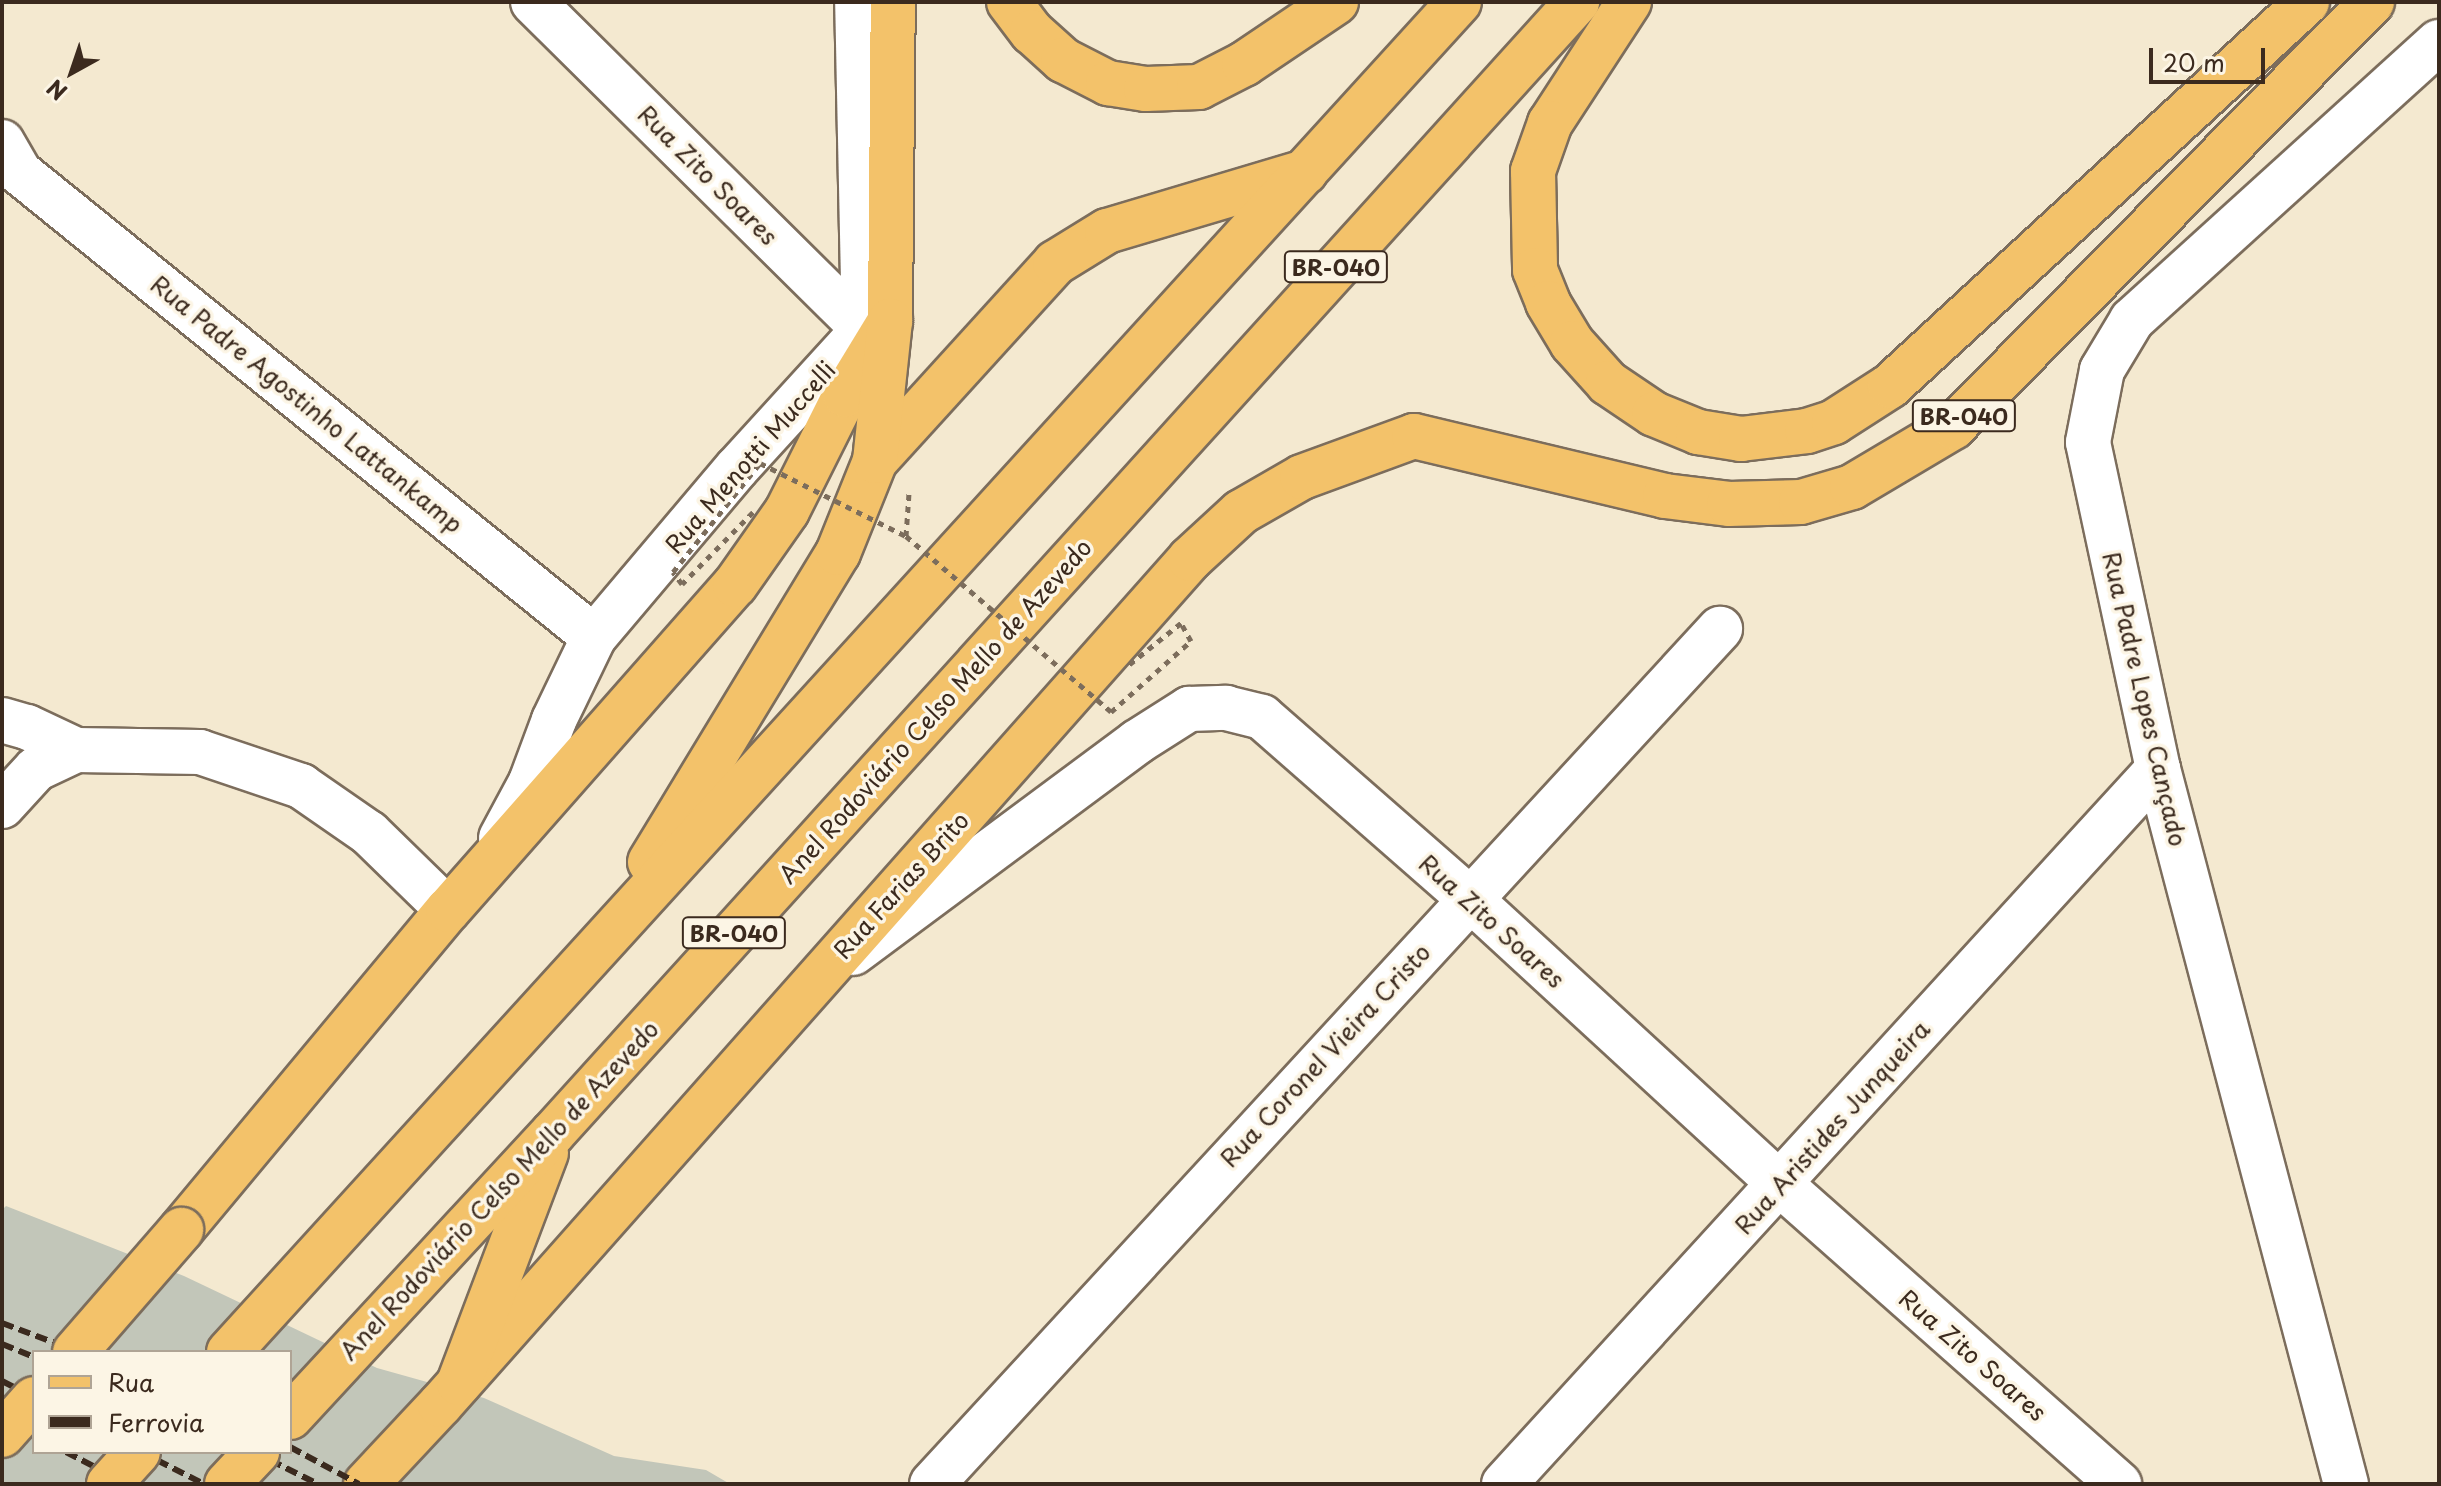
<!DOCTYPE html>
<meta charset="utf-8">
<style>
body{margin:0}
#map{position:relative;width:2441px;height:1486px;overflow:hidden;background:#f4e9d0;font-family:"Playpen Sans",sans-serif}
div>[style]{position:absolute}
.industrial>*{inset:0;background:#c2c6b9}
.path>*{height:5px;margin-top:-2.5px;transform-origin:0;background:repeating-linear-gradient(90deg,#7c6d5c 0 6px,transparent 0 12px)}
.roads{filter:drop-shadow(2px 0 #7c6d5c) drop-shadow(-2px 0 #7c6d5c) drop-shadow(0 2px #7c6d5c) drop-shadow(0 -2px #7c6d5c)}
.minor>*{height:44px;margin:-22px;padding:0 22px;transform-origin:22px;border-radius:22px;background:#fff}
.major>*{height:44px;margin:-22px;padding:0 22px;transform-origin:22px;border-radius:22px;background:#f3c26a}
.highway>*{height:44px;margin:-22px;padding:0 22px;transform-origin:22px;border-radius:22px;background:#f3c26a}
.rail>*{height:6px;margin-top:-3px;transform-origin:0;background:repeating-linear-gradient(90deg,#3b2a1e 0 12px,transparent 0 18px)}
.path-bridge>*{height:5px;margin-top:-2.5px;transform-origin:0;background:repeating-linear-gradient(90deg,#7c6d5c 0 6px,transparent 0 12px)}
.bridges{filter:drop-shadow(2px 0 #7c6d5c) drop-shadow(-2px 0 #7c6d5c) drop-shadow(0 2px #7c6d5c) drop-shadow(0 -2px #7c6d5c)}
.major-bridge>*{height:44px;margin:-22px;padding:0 22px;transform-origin:22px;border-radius:22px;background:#f3c26a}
.highway-bridge>*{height:44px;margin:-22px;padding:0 22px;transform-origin:22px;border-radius:22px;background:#f3c26a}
span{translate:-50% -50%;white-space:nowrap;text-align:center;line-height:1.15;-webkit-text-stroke:7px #fcf5e5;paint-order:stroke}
.shield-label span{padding:2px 6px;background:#fcf5e5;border:2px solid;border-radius:6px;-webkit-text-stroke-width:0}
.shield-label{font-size:22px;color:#3b2a1e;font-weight:700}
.street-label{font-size:24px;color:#3b2a1e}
.frame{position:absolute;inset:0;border:4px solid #3b2a1e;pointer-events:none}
.legend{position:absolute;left:32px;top:1350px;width:260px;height:104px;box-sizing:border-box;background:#fcf5e5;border:2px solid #afa495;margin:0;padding:10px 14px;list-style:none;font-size:24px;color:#3b2a1e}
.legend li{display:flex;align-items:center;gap:16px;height:40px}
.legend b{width:40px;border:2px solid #afa495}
.north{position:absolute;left:32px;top:32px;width:80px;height:80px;-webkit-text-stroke:6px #fcf5e5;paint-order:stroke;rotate:220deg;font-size:22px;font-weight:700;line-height:32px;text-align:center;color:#3b2a1e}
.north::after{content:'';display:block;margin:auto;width:28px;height:36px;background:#3b2a1e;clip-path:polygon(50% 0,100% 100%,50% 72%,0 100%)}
.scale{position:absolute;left:2149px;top:48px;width:116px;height:36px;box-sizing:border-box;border:4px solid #3b2a1e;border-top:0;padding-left:10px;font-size:24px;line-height:28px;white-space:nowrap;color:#3b2a1e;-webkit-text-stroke:6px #fcf5e5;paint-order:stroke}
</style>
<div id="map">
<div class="industrial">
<div style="clip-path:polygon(evenodd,6px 1206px,184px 1276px,377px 1368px,484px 1398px,614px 1456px,706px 1470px,730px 1484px,2px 1484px,2px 1210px,6px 1206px,34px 1352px,290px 1352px,290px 1452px,34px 1452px,34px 1352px)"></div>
</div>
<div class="path">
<div style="left:906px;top:536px;width:43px;rotate:-86deg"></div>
</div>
<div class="roads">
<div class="minor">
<div style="left:533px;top:2px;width:465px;rotate:44.7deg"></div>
<div style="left:864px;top:329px;width:17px;rotate:-17deg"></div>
<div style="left:2px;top:142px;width:34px;rotate:60deg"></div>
<div style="left:19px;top:172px;width:739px;rotate:38.96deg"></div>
<div style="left:2px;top:720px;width:26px;rotate:16deg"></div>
<div style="left:27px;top:727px;width:54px;rotate:25.1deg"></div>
<div style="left:2px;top:806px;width:50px;rotate:-47.4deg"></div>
<div style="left:36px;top:769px;width:44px;rotate:-25.4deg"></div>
<div style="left:76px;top:750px;width:124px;rotate:0.9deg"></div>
<div style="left:200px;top:752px;width:107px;rotate:18.6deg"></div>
<div style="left:301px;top:786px;width:83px;rotate:34.7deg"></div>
<div style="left:369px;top:833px;width:110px;rotate:44.3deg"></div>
<div style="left:501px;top:838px;width:64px;rotate:-61.8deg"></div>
<div style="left:531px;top:782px;width:66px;rotate:-69.6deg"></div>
<div style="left:554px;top:720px;width:92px;rotate:-64.3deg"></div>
<div style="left:594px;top:637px;width:221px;rotate:-49.8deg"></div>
<div style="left:737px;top:468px;width:188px;rotate:-47.6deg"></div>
<div style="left:864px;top:329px;width:327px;rotate:-91.2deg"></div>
<div style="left:853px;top:953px;width:354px;rotate:-36.6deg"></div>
<div style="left:1137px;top:742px;width:62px;rotate:-32.4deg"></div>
<div style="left:1189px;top:709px;width:37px;rotate:-2deg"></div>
<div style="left:1226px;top:708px;width:37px;rotate:14deg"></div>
<div style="left:1262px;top:717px;width:275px;rotate:41.2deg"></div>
<div style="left:1469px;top:898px;width:423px;rotate:42.6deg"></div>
<div style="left:1780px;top:1184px;width:453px;rotate:41.5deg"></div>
<div style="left:932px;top:1484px;width:1163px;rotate:-47.34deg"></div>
<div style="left:1504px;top:1484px;width:969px;rotate:-47.55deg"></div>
<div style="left:2346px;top:1484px;width:739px;rotate:-104.73deg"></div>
<div style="left:2158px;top:769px;width:334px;rotate:-102.1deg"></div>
<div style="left:2088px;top:442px;width:73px;rotate:-79deg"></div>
<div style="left:2102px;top:370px;width:58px;rotate:-59deg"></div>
<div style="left:2132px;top:320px;width:414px;rotate:-42.2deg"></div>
</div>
<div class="major">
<div style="left:181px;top:1230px;width:417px;rotate:-50.2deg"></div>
<div style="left:448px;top:910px;width:434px;rotate:-48.6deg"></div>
<div style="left:735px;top:585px;width:90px;rotate:-54.9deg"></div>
<div style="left:787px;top:511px;width:130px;rotate:-63.4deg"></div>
<div style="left:845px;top:395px;width:87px;rotate:-58.7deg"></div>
<div style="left:890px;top:321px;width:319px;rotate:-89.5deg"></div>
<div style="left:366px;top:1484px;width:108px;rotate:-46.9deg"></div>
<div style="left:440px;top:1405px;width:1131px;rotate:-48.44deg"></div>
<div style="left:1190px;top:559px;width:69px;rotate:-42.7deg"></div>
<div style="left:1241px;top:512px;width:70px;rotate:-29.8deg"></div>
<div style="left:1302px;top:477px;width:119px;rotate:-20.1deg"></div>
<div style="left:1414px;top:436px;width:258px;rotate:13.4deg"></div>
<div style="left:1665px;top:496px;width:64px;rotate:7.1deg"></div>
<div style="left:1729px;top:504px;width:72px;rotate:-1.6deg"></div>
<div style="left:1801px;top:502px;width:53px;rotate:-16.4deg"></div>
<div style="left:1852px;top:487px;width:117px;rotate:-30.7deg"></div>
<div style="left:1953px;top:427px;width:597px;rotate:-45.41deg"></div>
</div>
<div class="highway">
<div style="left:1009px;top:2px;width:38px;rotate:53deg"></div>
<div style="left:1032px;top:32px;width:42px;rotate:42.1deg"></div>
<div style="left:1063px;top:60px;width:51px;rotate:27.1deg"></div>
<div style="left:1108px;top:83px;width:38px;rotate:9deg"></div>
<div style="left:1146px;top:89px;width:53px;rotate:-2.2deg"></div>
<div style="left:1199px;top:87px;width:51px;rotate:-27.1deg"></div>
<div style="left:1244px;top:64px;width:111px;rotate:-34deg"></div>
<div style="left:1629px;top:2px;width:145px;rotate:123.1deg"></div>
<div style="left:1550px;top:123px;width:51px;rotate:109.5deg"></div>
<div style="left:1533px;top:171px;width:99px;rotate:88.8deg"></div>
<div style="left:1535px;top:270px;width:35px;rotate:68deg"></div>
<div style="left:1548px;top:303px;width:47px;rotate:59deg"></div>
<div style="left:1572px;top:343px;width:54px;rotate:48deg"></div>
<div style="left:1608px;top:383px;width:55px;rotate:34deg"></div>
<div style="left:1654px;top:414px;width:48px;rotate:22.2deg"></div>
<div style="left:1698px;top:432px;width:44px;rotate:9.2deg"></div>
<div style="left:1741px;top:439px;width:66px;rotate:-6.9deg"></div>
<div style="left:1807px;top:431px;width:28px;rotate:-18deg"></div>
<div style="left:1834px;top:422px;width:67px;rotate:-32.7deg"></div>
<div style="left:1890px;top:386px;width:567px;rotate:-42.64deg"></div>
<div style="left:875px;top:461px;width:268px;rotate:-47.7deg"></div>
<div style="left:1055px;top:263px;width:61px;rotate:-31.6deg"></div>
<div style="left:1107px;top:231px;width:207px;rotate:-16.6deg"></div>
<div style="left:650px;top:862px;width:362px;rotate:-58.7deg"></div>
<div style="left:838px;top:553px;width:99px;rotate:-68.1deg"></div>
<div style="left:875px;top:461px;width:141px;rotate:-83.9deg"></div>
<div style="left:229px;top:1352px;width:1826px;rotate:-47.66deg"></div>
<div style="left:459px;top:1383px;width:246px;rotate:-69.3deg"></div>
<div style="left:290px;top:1417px;width:387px;rotate:-47.2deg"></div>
<div style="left:553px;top:1133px;width:1526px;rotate:-47.84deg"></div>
</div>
</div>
<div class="rail">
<div style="left:2px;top:1323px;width:82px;rotate:20.6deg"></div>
<div style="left:2px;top:1344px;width:35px;rotate:22deg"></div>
<div style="left:2px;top:1381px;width:36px;rotate:27deg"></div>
<div style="left:2px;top:1419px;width:36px;rotate:28deg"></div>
<div style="left:290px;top:1447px;width:78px;rotate:28.2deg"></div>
<div style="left:66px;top:1452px;width:70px;rotate:27.3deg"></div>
<div style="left:141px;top:1452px;width:71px;rotate:26.9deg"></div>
<div style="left:254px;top:1452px;width:72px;rotate:26.6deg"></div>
</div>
<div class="path-bridge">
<div style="left:753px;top:512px;width:101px;rotate:134.6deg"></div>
<div style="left:682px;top:584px;width:15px;rotate:-127deg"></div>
<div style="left:673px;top:572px;width:139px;rotate:-51.4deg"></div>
<div style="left:760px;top:463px;width:163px;rotate:26.6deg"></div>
<div style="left:906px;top:536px;width:270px;rotate:40.6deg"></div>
<div style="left:1111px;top:712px;width:107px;rotate:-41.6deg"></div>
<div style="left:1191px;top:641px;width:21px;rotate:-119deg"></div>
<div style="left:1181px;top:623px;width:70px;rotate:141.3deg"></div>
</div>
<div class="bridges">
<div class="major-bridge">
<div style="left:75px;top:1352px;width:162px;rotate:-49deg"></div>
<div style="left:2px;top:1435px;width:48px;rotate:-48.4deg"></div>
</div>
<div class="highway-bridge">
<div style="left:109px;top:1484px;width:43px;rotate:-47.8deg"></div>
<div style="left:227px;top:1484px;width:44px;rotate:-46.8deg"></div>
</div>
</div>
<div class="shield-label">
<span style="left:1336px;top:267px">BR-040</span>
<span style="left:1964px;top:416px">BR-040</span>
<span style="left:734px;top:933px">BR-040</span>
</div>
<div class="street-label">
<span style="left:708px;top:175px;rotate:45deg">Rua Zito Soares</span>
<span style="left:307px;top:404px;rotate:39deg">Rua Padre Agostinho Lattankamp</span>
<span style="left:750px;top:457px;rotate:-49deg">Rua Menotti Muccelli</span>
<span style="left:2145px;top:699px;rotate:77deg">Rua Padre Lopes Cançado</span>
<span style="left:935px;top:711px;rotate:-48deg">Anel Rodoviário Celso Mello de Azevedo</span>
<span style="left:901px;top:885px;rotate:-48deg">Rua Farias Brito</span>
<span style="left:1492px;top:921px;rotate:42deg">Rua Zito Soares</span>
<span style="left:1325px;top:1055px;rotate:-47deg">Rua Coronel Vieira Cristo</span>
<span style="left:1832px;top:1127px;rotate:-48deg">Rua Aristides Junqueira</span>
<span style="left:499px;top:1190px;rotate:-47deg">Anel Rodoviário Celso Mello de Azevedo</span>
<span style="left:1973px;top:1355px;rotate:41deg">Rua Zito Soares</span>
</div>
<div class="frame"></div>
<ul class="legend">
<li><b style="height:10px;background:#f3c26a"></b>Rua</li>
<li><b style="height:10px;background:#3b2a1e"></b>Ferrovia</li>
</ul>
<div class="north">N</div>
<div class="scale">20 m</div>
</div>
